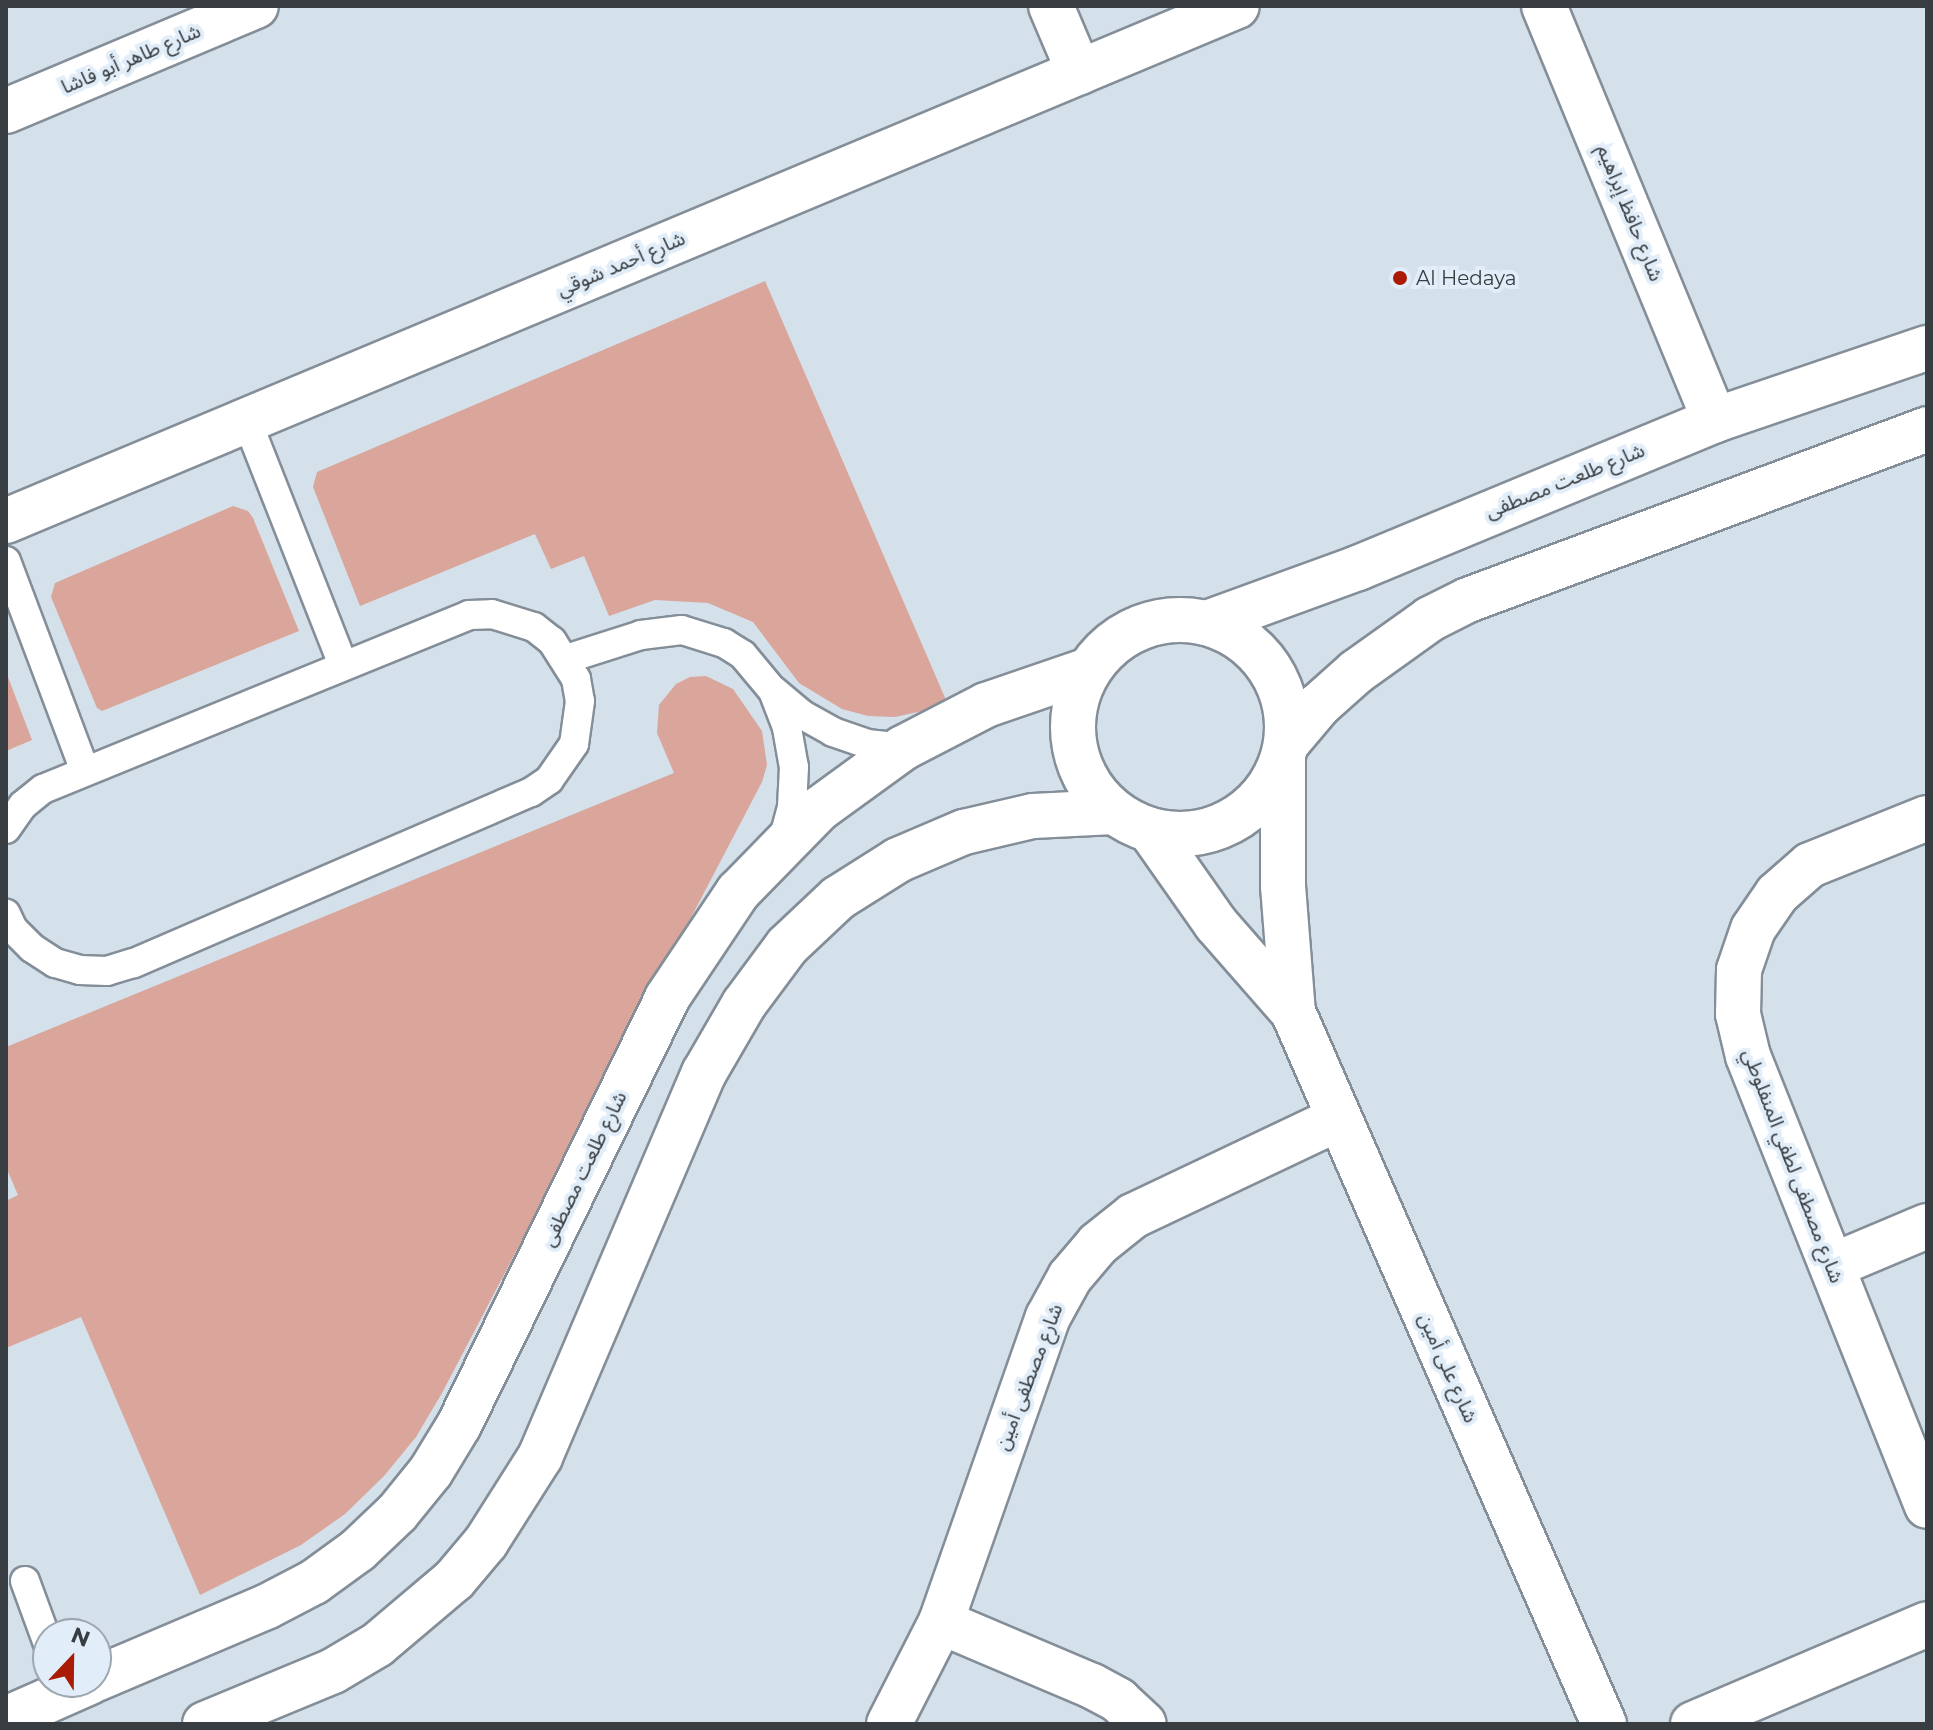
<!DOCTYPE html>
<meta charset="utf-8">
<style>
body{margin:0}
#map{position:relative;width:1933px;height:1730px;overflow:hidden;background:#d4e0ea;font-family:Montserrat,"Noto Sans Arabic",sans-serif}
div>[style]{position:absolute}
.green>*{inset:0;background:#daa59b}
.roads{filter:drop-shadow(2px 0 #848e98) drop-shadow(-2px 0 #848e98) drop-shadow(0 2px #848e98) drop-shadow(0 -2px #848e98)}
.lane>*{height:28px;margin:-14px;padding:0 14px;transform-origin:14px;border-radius:14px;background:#fff}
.street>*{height:44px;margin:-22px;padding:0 22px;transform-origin:22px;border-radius:22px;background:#fff}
.secondary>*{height:44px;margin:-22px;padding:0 22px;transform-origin:22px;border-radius:22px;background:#fff}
.secondary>.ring{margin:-22px;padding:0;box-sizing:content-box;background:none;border:44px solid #fff;border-radius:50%}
.dots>*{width:22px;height:22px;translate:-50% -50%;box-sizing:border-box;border:4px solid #e1edf8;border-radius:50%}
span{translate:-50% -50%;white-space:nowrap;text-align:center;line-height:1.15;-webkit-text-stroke:8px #e1edf8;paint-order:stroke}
.street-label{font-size:20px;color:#383d41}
.poi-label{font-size:20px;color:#383d41}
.left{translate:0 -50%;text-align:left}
.frame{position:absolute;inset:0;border:8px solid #383d41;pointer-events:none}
.north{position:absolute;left:32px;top:1618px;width:80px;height:80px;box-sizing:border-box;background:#e1edf8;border:2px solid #9da7af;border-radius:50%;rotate:22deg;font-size:22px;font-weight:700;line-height:32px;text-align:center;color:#383d41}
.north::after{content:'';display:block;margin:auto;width:28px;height:36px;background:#aa1a04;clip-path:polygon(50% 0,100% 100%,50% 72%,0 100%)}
</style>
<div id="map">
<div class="green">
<div style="clip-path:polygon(765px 281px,946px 700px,922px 711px,895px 717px,868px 716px,842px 709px,799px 683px,753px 622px,708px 603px,655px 600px,609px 616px,584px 556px,551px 569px,535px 534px,360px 606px,313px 487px,317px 472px)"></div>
<div style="clip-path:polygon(233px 506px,248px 511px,253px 518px,299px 631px,102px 711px,97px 708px,51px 597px,55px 583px)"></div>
<div style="clip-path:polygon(6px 672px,32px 740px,6px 751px)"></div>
<div style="clip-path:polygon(706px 676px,733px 689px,762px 731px,767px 765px,762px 782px,442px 1393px,416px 1437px,384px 1476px,345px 1514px,301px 1545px,200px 1595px,81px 1317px,6px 1348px,6px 1201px,18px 1195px,6px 1167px,6px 1047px,674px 773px,657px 733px,659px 705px,676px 684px,690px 677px)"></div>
</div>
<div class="roads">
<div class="lane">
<div style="left:247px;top:421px;width:262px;rotate:68.5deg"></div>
<div style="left:6px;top:561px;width:224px;rotate:69.4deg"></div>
<div style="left:566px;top:659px;width:79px;rotate:-17.7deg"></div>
<div style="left:641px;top:635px;width:41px;rotate:-7deg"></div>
<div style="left:682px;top:630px;width:44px;rotate:17.2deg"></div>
<div style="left:724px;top:643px;width:22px;rotate:32deg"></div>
<div style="left:743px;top:655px;width:47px;rotate:50.2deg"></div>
<div style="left:773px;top:691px;width:40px;rotate:69deg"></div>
<div style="left:787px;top:728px;width:40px;rotate:80deg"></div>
<div style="left:794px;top:767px;width:40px;rotate:92.9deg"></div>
<div style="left:792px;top:807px;width:34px;rotate:105deg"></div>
<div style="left:774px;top:691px;width:35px;rotate:40deg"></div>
<div style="left:801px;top:714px;width:37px;rotate:29deg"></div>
<div style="left:833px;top:732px;width:36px;rotate:19deg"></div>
<div style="left:867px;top:744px;width:36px;rotate:6deg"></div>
<div style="left:6px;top:829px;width:29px;rotate:-55deg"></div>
<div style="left:23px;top:805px;width:26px;rotate:-39deg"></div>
<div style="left:43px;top:789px;width:460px;rotate:-22.2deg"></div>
<div style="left:469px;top:615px;width:23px;rotate:-2deg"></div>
<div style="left:492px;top:614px;width:44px;rotate:17.2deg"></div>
<div style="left:534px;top:627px;width:23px;rotate:38deg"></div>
<div style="left:552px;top:641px;width:45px;rotate:57.7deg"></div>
<div style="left:576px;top:679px;width:22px;rotate:80deg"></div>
<div style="left:580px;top:701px;width:43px;rotate:97.9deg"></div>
<div style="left:574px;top:744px;width:44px;rotate:124.8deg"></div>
<div style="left:549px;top:780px;width:22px;rotate:146deg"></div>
<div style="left:531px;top:792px;width:433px;rotate:156.7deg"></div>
<div style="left:133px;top:963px;width:27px;rotate:163deg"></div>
<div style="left:107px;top:971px;width:27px;rotate:-178deg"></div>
<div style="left:80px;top:970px;width:26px;rotate:-164deg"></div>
<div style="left:55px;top:963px;width:27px;rotate:-147deg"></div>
<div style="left:32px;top:948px;width:27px;rotate:-135deg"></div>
<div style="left:13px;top:929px;width:17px;rotate:-115deg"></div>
<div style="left:25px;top:1581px;width:67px;rotate:69.9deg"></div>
</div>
<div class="street">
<div style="left:1051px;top:6px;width:72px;rotate:67deg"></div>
<div style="left:1544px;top:6px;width:448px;rotate:67.6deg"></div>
<div style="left:6px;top:111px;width:271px;rotate:-22.8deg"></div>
<div style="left:6px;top:521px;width:1334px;rotate:-22.7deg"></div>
<div style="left:1283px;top:759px;width:127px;rotate:90deg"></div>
<div style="left:1283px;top:886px;width:126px;rotate:85.5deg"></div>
<div style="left:1293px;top:1012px;width:777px;rotate:66.4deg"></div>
<div style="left:1927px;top:818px;width:126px;rotate:158.1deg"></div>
<div style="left:1810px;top:865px;width:44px;rotate:138.7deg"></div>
<div style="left:1777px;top:894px;width:42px;rotate:124.4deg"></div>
<div style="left:1753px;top:929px;width:43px;rotate:108.9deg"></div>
<div style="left:1739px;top:970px;width:44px;rotate:91.3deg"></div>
<div style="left:1738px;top:1014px;width:43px;rotate:76.6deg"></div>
<div style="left:1748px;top:1056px;width:484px;rotate:68.3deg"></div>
<div style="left:1150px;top:830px;width:115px;rotate:54.9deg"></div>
<div style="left:1216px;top:924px;width:117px;rotate:48.8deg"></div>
<div style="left:1832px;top:1266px;width:103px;rotate:-22.8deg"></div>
<div style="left:941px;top:1622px;width:164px;rotate:23deg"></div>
<div style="left:1092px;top:1686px;width:30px;rotate:28deg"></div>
<div style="left:1118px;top:1700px;width:35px;rotate:43deg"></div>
<div style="left:889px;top:1724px;width:114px;rotate:-63deg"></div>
<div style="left:941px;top:1622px;width:323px;rotate:-70.7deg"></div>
<div style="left:1048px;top:1317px;width:46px;rotate:-61.2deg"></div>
<div style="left:1070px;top:1277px;width:43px;rotate:-49.7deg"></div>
<div style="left:1098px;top:1244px;width:45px;rotate:-38.7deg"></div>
<div style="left:1133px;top:1216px;width:228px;rotate:-25.4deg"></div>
<div style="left:1693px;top:1724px;width:254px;rotate:-23.1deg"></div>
</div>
<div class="secondary">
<div class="ring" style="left:1073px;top:620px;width:170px;height:170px"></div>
<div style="left:1207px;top:623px;width:161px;rotate:-20deg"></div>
<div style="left:1358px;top:568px;width:386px;rotate:-22.5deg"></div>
<div style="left:1715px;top:420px;width:224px;rotate:-18.8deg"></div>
<div style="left:1287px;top:743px;width:50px;rotate:-49.9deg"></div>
<div style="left:1319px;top:705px;width:50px;rotate:-41.7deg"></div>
<div style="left:1356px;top:672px;width:91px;rotate:-35.6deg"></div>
<div style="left:1430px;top:619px;width:42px;rotate:-26.6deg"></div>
<div style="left:1468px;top:600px;width:490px;rotate:-20.4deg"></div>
<div style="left:96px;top:1679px;width:185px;rotate:-23deg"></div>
<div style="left:266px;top:1607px;width:54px;rotate:-27.5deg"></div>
<div style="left:314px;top:1582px;width:54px;rotate:-36deg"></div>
<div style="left:358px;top:1550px;width:54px;rotate:-43.5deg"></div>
<div style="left:397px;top:1513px;width:54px;rotate:-51deg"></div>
<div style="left:431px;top:1471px;width:54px;rotate:-58.7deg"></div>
<div style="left:459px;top:1425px;width:475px;rotate:-64deg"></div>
<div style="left:667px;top:998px;width:128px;rotate:-56.2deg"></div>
<div style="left:738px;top:892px;width:116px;rotate:-45.7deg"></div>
<div style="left:819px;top:809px;width:104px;rotate:-36deg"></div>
<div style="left:903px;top:748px;width:93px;rotate:-27.4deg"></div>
<div style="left:986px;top:705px;width:108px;rotate:-18.9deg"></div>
<div style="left:6px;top:1719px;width:92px;rotate:-23.8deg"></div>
<div style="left:205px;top:1724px;width:139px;rotate:-22.5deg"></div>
<div style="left:333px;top:1671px;width:51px;rotate:-30.6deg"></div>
<div style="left:377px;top:1645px;width:101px;rotate:-40.2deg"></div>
<div style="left:454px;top:1580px;width:50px;rotate:-49.9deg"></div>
<div style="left:486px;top:1542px;width:101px;rotate:-57.6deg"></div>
<div style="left:540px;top:1457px;width:418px;rotate:-66.9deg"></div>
<div style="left:704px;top:1073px;width:80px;rotate:-59.9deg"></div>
<div style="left:744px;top:1004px;width:72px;rotate:-53.4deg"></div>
<div style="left:787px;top:946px;width:70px;rotate:-43.3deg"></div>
<div style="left:838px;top:898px;width:71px;rotate:-32.3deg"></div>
<div style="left:898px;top:860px;width:72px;rotate:-23deg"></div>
<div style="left:964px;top:832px;width:71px;rotate:-13.1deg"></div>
<div style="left:1033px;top:816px;width:81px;rotate:-2.8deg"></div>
</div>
</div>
<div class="dots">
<div style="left:1400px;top:278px;background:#aa1a04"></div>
</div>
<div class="street-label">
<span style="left:131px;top:59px;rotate:-23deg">شارع طاهر أبو فاشا</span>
<span style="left:1630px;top:213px;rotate:68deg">شارع حافظ إبراهيم</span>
<span style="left:621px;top:264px;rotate:-23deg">شارع أحمد شوقي</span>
<span style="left:1565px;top:481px;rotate:-22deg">شارع طلعت مصطفى</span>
<span style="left:1793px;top:1166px;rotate:69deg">شارع مصطفى لطفي المنفلوطي</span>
<span style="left:584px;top:1169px;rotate:-64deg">شارع طلعت مصطفى</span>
<span style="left:1448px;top:1368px;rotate:66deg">شارع على أمين</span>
<span style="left:1029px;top:1377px;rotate:-69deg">شارع مصطفى أمين</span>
</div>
<div class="poi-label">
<span class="left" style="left:1416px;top:278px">Al Hedaya</span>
</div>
<div class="frame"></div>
<div class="north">N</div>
</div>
